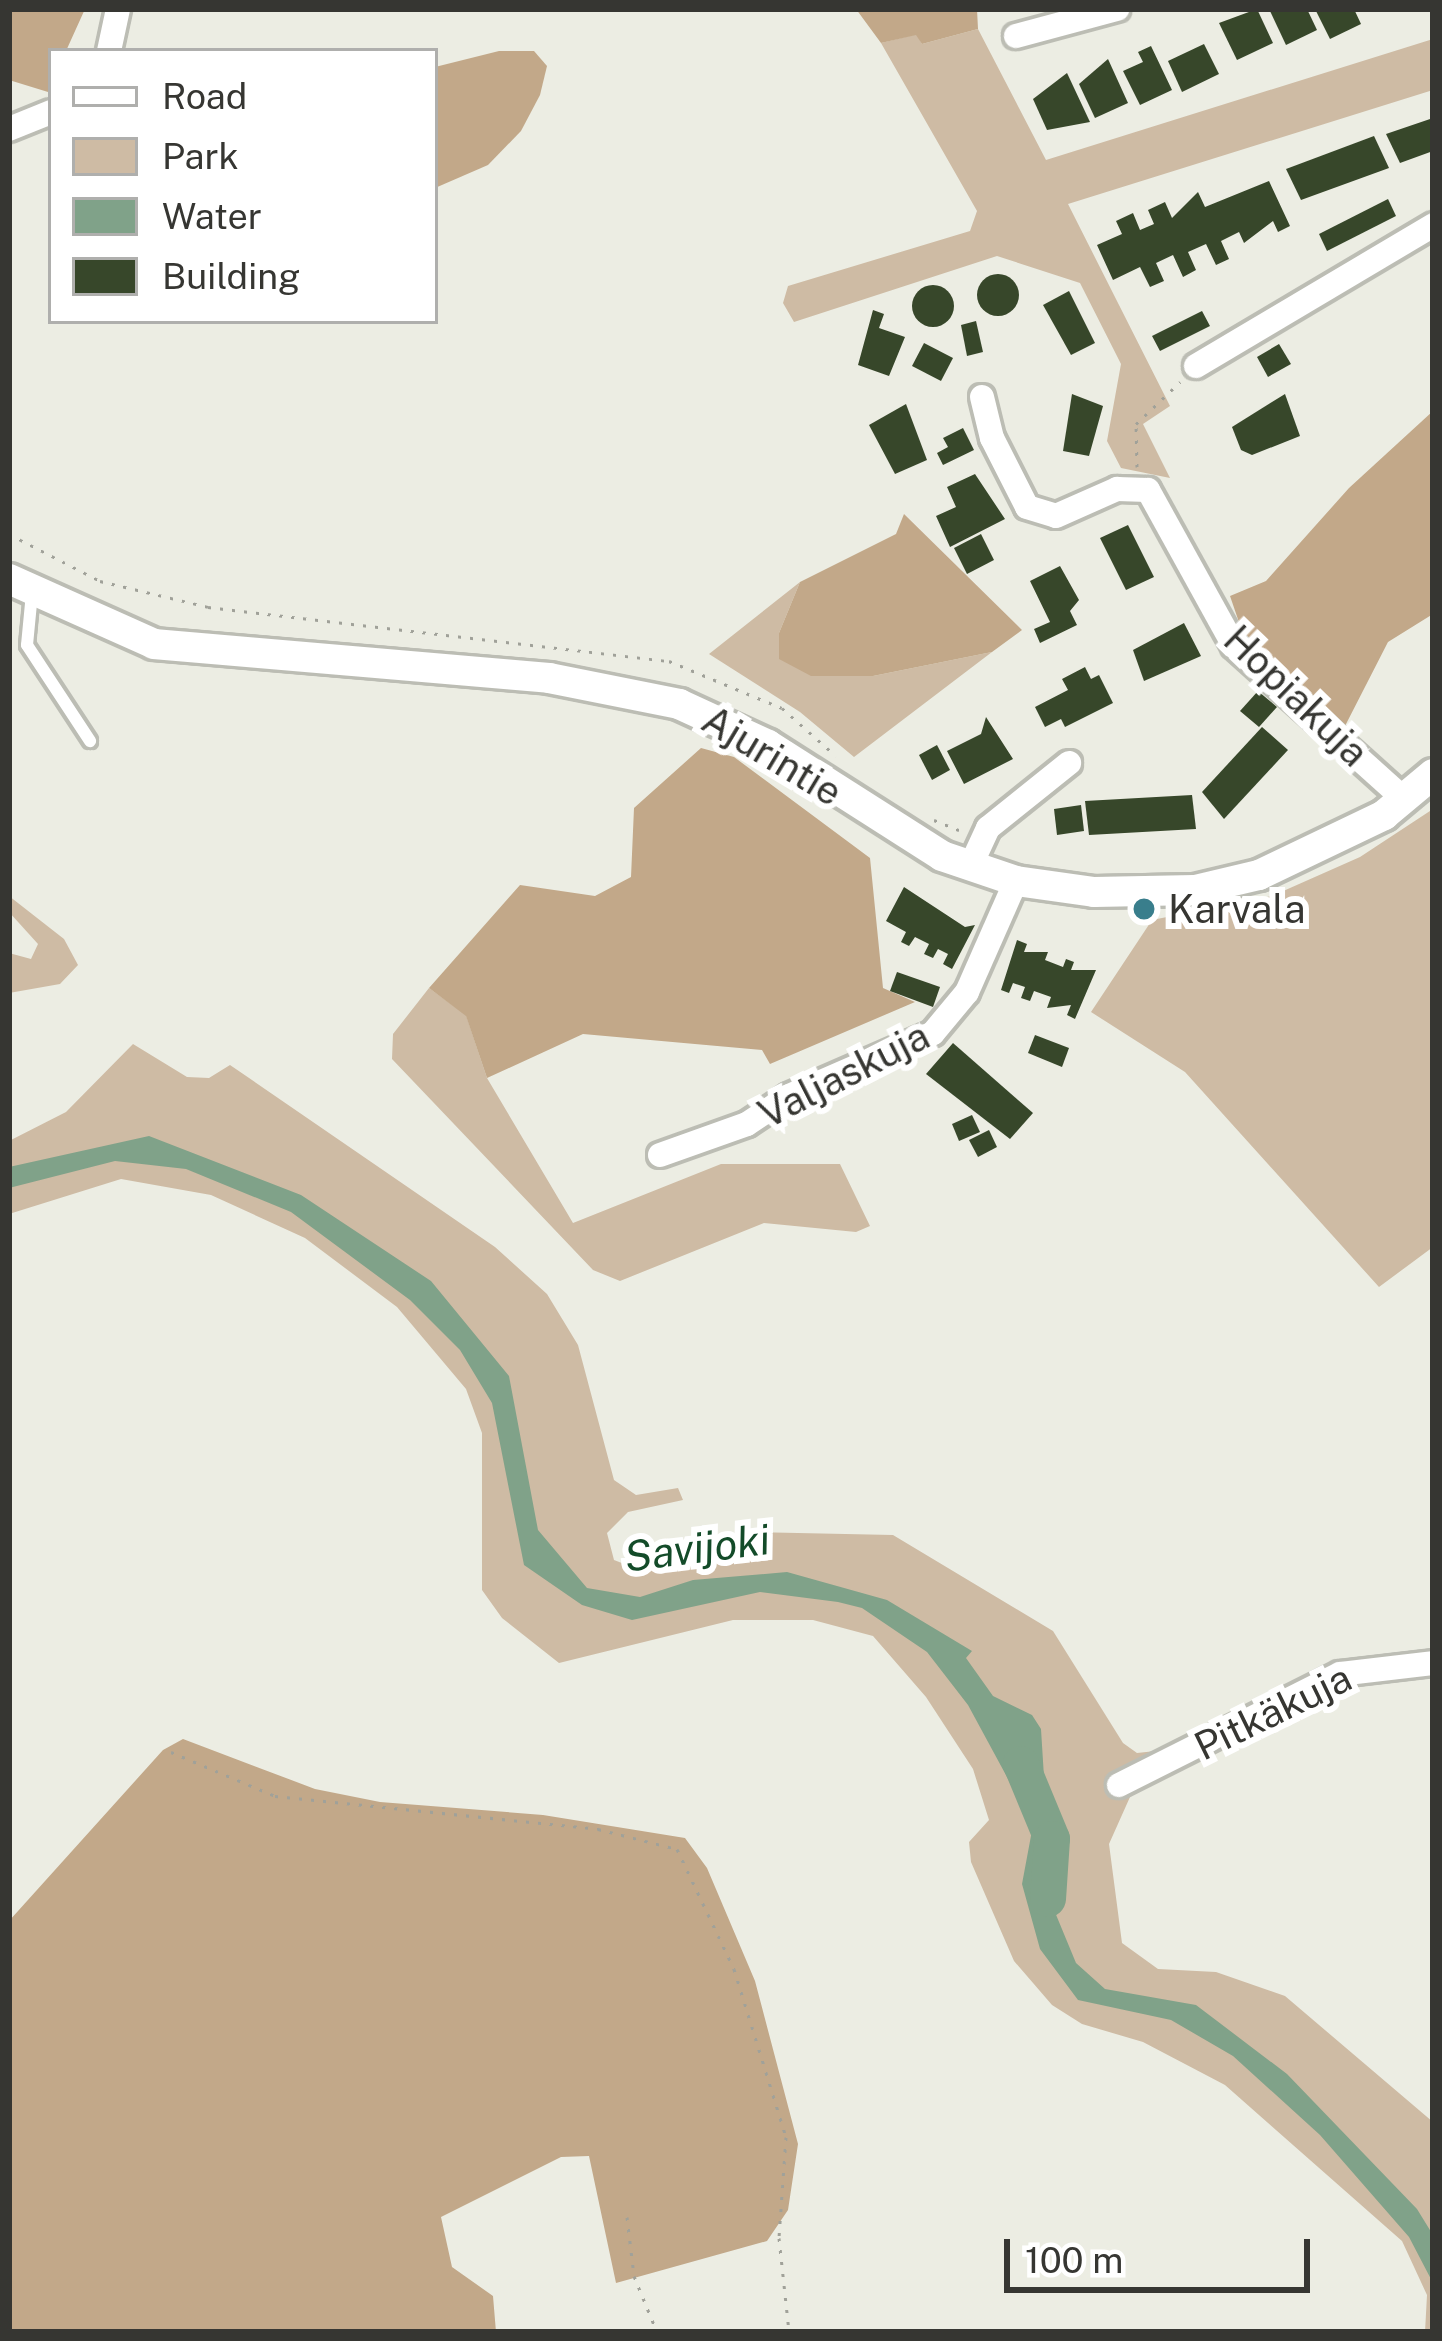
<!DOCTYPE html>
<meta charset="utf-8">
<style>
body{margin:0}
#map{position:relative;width:1442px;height:2341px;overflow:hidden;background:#ecede3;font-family:"Public Sans",sans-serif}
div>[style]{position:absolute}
.green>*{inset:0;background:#cebba4}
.forest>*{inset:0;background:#c2a889}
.water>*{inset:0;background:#80a289}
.river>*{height:36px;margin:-18px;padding:0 18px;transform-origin:18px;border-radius:18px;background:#80a289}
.building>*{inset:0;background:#37472a}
.round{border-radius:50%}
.path>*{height:3px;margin-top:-1.5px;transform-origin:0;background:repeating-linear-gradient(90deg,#a0a199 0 3px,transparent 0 12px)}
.roads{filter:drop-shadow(3px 0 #bcbdb4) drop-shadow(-3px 0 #bcbdb4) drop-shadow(0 3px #bcbdb4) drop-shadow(0 -3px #bcbdb4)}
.service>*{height:12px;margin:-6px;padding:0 6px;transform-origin:6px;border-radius:6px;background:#fff}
.minor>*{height:24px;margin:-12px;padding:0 12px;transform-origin:12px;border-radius:12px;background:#fff}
.tertiary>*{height:30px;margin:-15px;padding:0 15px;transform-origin:15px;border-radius:15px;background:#fff}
.dots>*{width:33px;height:33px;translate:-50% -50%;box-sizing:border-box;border:6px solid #fff;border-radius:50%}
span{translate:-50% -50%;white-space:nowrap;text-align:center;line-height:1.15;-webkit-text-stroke:12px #fff;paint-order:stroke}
.street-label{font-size:39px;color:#363632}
.poi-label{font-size:39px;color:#363632}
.left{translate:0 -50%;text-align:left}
.water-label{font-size:42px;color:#134b29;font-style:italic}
.frame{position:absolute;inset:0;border:12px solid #363632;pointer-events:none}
.legend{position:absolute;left:48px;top:48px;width:390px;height:276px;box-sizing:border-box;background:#fff;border:3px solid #afafad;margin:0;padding:15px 21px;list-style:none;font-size:36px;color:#363632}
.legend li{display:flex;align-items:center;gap:24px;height:60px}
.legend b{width:60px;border:3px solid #afafad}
.scale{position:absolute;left:1004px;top:2239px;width:306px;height:54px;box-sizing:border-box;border:6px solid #363632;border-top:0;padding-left:15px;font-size:36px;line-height:42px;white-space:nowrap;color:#363632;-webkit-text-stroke:9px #fff;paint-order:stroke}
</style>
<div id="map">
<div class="green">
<div style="clip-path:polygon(978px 29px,1046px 160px,1433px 39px,1433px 90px,1068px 204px,1170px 406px,1143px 424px,1170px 478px,1121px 468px,1107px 441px,1121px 364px,1080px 283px,997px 256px,794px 322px,783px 303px,788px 286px,970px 231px,977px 211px,881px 43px,917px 34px,922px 44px)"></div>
<div style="clip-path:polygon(800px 582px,779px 633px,873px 676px,992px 652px,854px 757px,800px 712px,709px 654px)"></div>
<div style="clip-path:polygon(1433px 809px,1433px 1247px,1379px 1287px,1185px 1072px,1091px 1012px,1152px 920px,1272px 896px,1360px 857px)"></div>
<div style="clip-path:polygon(9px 896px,64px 939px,78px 965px,60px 984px,9px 993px,9px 953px,31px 959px,38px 944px,9px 912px)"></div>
<div style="clip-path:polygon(429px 988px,466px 1015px,487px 1078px,573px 1223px,721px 1164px,840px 1164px,870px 1226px,856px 1232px,764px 1223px,620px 1281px,593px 1270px,392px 1059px,393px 1034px)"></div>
<div style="clip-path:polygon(133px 1044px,187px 1077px,209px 1078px,230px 1065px,495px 1247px,547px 1294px,578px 1345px,614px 1480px,636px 1495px,678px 1488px,683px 1500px,628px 1512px,607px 1533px,614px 1560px,645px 1572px,756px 1532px,893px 1535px,1053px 1631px,1123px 1743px,1137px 1753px,1174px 1749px,1184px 1764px,1130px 1797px,1109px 1844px,1122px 1943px,1158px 1969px,1216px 1972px,1285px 1996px,1433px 2122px,1433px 2332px,1425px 2332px,1427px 2295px,1402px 2241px,1225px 2085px,1143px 2042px,1082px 2024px,1052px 2005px,1014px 1961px,971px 1862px,969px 1842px,989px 1820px,973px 1769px,926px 1697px,873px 1636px,813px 1620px,733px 1620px,559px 1663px,502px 1618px,482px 1590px,482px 1433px,466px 1389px,397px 1307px,305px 1238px,211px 1195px,121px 1179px,9px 1214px,9px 1141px,66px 1112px)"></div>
</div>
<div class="forest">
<div style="clip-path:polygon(9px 9px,85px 9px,66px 51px,51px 51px,48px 92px,9px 80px)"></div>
<div style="clip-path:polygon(856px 9px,977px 9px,978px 29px,922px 44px,916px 35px,881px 43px)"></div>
<div style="clip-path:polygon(499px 51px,534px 51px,547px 66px,540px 95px,521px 131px,488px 165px,435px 188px,435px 67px)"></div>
<div style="clip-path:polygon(1433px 411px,1433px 614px,1388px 642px,1345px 726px,1242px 631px,1230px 596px,1266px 581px,1349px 488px)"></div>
<div style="clip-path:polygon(904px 514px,1022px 630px,992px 652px,873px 676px,811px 676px,779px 659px,779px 633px,800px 582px,896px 534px)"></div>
<div style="clip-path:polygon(701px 748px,734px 757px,870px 858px,883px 988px,915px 1002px,770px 1064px,762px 1050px,583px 1034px,487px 1078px,466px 1016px,429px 988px,520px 885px,595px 896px,631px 877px,634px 808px)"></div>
<div style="clip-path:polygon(183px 1739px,315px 1789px,380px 1802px,543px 1815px,685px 1838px,707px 1868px,755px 1981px,798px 2144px,788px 2210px,767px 2241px,616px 2283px,589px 2156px,561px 2157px,441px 2217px,452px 2267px,493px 2296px,496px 2332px,9px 2332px,9px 1921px,163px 1750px)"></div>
</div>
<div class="water">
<div style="clip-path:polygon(149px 1136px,301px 1195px,431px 1281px,509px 1376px,538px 1530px,587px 1588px,640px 1597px,693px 1580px,787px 1572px,887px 1600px,972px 1651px,966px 1658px,993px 1696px,1032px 1715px,1041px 1729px,1052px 1905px,1076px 1963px,1105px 1989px,1196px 2005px,1287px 2074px,1417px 2209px,1433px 2235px,1433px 2283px,1409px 2237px,1320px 2135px,1233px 2056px,1171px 2020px,1078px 2000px,1040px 1949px,1022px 1884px,1033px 1825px,968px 1705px,927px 1652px,862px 1608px,838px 1602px,760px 1592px,632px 1620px,582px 1605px,524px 1565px,492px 1403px,460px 1350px,410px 1300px,291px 1212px,186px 1169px,115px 1161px,9px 1188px,9px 1167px)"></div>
</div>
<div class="river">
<div style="left:1021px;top:1764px;width:81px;rotate:67.5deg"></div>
<div style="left:1052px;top:1839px;width:60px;rotate:93.8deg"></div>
</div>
<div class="building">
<div style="clip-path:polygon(1257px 9px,1273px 43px,1237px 60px,1219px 23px)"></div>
<div style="clip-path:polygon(1307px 9px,1317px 30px,1286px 45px,1270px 11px)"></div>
<div style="clip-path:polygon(1315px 9px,1354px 9px,1361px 24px,1330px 39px)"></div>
<div style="clip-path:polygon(1204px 44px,1219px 74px,1182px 92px,1168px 61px)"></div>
<div style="clip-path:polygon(1151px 46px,1172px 90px,1140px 105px,1123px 71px,1143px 62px,1138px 52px)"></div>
<div style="clip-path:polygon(1108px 59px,1128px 103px,1095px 118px,1079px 84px)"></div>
<div style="clip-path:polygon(1067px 73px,1090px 122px,1047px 130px,1033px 99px)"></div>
<div style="clip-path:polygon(1433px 118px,1433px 151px,1400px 163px,1386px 134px)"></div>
<div style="clip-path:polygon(1374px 136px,1389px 168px,1301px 200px,1286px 169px)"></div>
<div style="clip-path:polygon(1269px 181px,1290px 226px,1278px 232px,1273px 221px,1244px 243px,1239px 232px,1221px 241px,1229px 259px,1216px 265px,1206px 244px,1188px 252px,1196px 270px,1183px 277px,1173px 255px,1156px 263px,1164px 281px,1150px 287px,1140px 267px,1113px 280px,1097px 245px,1122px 234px,1116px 221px,1133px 213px,1140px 230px,1154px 224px,1148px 210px,1165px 202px,1172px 218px,1198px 192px,1205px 207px)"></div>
<div style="clip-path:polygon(1388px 199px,1396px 216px,1327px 251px,1319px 234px)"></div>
<div class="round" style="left:977px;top:274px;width:42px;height:42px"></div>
<div class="round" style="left:912px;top:285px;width:42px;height:42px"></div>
<div style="clip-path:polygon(1069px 291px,1095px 343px,1071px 355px,1043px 305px)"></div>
<div style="clip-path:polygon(873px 310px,884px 314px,879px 328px,905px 337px,889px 376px,858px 365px)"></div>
<div style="clip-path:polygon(1202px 311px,1210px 326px,1160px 351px,1152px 336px)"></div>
<div style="clip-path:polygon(976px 321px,983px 352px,967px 356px,961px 325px)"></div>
<div style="clip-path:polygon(924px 343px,953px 358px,941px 381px,912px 366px)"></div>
<div style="clip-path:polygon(1279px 344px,1291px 364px,1268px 377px,1257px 357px)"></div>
<div style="clip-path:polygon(1072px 394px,1103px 406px,1089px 456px,1063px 451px)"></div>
<div style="clip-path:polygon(1285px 394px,1300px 436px,1252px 455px,1241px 450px,1232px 427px)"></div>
<div style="clip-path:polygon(906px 404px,927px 460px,895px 474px,869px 425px)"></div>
<div style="clip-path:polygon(963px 428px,974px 450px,943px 465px,937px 453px,948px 447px,943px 438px)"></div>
<div style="clip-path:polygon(975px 474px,1005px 519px,950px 547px,936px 516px,956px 507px,947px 487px)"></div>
<div style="clip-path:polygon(1128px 525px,1154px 577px,1126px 590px,1100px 538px)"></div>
<div style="clip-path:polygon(981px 534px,994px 560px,967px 574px,954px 548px)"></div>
<div style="clip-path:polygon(1060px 566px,1079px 600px,1070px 611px,1077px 625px,1040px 643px,1034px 629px,1050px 622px,1030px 581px)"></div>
<div style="clip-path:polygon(1184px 623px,1201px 656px,1144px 681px,1133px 650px)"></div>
<div style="clip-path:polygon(1085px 667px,1091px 679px,1099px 675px,1113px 703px,1065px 727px,1061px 719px,1045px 727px,1035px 707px,1068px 690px,1062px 679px)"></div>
<div style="clip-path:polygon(1258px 691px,1277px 707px,1259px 727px,1240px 711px)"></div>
<div style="clip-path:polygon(986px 717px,1013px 759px,964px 784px,947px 751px,981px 734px)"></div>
<div style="clip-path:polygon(1262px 727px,1288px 750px,1224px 819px,1202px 792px)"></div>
<div style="clip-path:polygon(937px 745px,950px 770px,932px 780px,919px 755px)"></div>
<div style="clip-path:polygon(1192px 795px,1196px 829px,1089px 835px,1085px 801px)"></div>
<div style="clip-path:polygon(1081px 805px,1084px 831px,1057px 835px,1054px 809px)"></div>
<div style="clip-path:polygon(904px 887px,965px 927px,975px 925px,952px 969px,943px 964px,948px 954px,938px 949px,933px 958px,924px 954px,929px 944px,915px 937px,909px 946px,901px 942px,906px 932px,886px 921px)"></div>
<div style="clip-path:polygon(1017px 940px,1027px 944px,1024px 952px,1048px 952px,1045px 960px,1063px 967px,1066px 959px,1074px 962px,1071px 970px,1096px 970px,1075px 1019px,1067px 1015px,1071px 1005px,1047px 1008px,1051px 997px,1034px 991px,1030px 1001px,1021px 998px,1025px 987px,1013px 983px,1009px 993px,1001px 990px)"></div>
<div style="clip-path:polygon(897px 972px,940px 987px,933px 1007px,890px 991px)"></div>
<div style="clip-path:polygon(1035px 1035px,1069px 1048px,1062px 1067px,1028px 1053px)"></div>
<div style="clip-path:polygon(953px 1043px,1033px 1113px,1010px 1139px,926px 1074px)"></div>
<div style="clip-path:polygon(972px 1115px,980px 1132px,959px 1141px,952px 1124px)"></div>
<div style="clip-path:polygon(989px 1130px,997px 1147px,978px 1157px,969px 1140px)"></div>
</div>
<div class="path">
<div style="left:1137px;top:467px;width:43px;rotate:-91.3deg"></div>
<div style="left:1136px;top:424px;width:61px;rotate:-43.7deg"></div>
<div style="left:9px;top:534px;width:102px;rotate:27.3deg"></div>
<div style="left:100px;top:581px;width:111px;rotate:13.5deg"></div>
<div style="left:208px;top:607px;width:464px;rotate:6.7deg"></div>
<div style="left:669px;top:661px;width:122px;rotate:22.6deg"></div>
<div style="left:782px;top:708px;width:72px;rotate:41.6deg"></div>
<div style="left:934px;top:820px;width:27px;rotate:22deg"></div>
<div style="left:171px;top:1752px;width:113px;rotate:22.9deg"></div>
<div style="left:275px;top:1796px;width:325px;rotate:5.8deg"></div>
<div style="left:598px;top:1829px;width:81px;rotate:14.2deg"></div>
<div style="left:677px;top:1849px;width:133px;rotate:64.6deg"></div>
<div style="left:734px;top:1969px;width:176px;rotate:72.8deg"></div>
<div style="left:786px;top:2137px;width:101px;rotate:94deg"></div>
<div style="left:779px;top:2238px;width:95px;rotate:83.9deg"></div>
<div style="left:627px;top:2217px;width:59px;rotate:83.2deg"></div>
<div style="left:634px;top:2276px;width:61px;rotate:67.7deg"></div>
</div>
<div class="roads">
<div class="service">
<div style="left:32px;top:593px;width:52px;rotate:95.5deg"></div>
<div style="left:27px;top:645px;width:115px;rotate:56.7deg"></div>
</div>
<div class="minor">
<div style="left:1016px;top:36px;width:105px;rotate:-15deg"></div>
<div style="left:109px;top:51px;width:43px;rotate:-77.9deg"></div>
<div style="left:9px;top:129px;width:45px;rotate:-22deg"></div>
<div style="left:1196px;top:366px;width:276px;rotate:-30.7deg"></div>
<div style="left:982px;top:397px;width:42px;rotate:76.3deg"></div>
<div style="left:992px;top:438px;width:77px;rotate:63.1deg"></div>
<div style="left:1027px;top:507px;width:30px;rotate:17deg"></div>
<div style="left:1056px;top:516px;width:67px;rotate:-23.9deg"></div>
<div style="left:1117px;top:489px;width:31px;rotate:2deg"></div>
<div style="left:1148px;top:490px;width:178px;rotate:61.1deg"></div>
<div style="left:1234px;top:646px;width:229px;rotate:42deg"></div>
<div style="left:970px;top:867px;width:43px;rotate:-65.2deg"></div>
<div style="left:988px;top:828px;width:104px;rotate:-38.7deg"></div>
<div style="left:660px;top:1155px;width:92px;rotate:-19.6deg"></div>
<div style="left:747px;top:1124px;width:50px;rotate:-33.7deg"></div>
<div style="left:789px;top:1096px;width:157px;rotate:-23.6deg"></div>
<div style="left:933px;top:1033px;width:53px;rotate:-50.3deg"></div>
<div style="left:967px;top:992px;width:121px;rotate:-66.2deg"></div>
<div style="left:1119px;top:1785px;width:247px;rotate:-26.7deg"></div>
<div style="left:1340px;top:1674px;width:94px;rotate:-6.7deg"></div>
</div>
<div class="tertiary">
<div style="left:9px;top:579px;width:159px;rotate:24.1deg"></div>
<div style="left:154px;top:644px;width:396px;rotate:4.9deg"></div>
<div style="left:549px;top:678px;width:133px;rotate:11.3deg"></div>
<div style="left:679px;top:704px;width:98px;rotate:24.7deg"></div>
<div style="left:768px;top:745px;width:206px;rotate:32.5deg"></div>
<div style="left:942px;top:856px;width:78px;rotate:18.7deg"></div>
<div style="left:1016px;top:881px;width:79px;rotate:8deg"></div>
<div style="left:1094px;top:892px;width:101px;rotate:-1.1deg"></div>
<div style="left:1195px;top:890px;width:66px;rotate:-13.2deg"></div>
<div style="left:1259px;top:875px;width:139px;rotate:-25.6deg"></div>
<div style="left:1384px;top:815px;width:64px;rotate:-39.9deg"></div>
</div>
</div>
<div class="dots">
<div style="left:1144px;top:909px;background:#397e8c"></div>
</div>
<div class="street-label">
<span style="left:1296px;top:696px;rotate:44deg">Hopiakuja</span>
<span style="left:772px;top:756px;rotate:31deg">Ajurintie</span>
<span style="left:844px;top:1075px;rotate:-27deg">Valjaskuja</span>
<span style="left:1273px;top:1712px;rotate:-26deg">Pitkäkuja</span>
</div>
<div class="poi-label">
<span class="left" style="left:1168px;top:909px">Karvala</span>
</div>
<div class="water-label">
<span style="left:697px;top:1548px;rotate:-7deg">Savijoki</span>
</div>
<div class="frame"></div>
<ul class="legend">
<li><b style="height:15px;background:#fff"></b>Road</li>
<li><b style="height:33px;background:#cebba4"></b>Park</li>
<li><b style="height:33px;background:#80a289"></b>Water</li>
<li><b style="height:33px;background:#37472a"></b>Building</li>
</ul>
<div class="scale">100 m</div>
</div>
